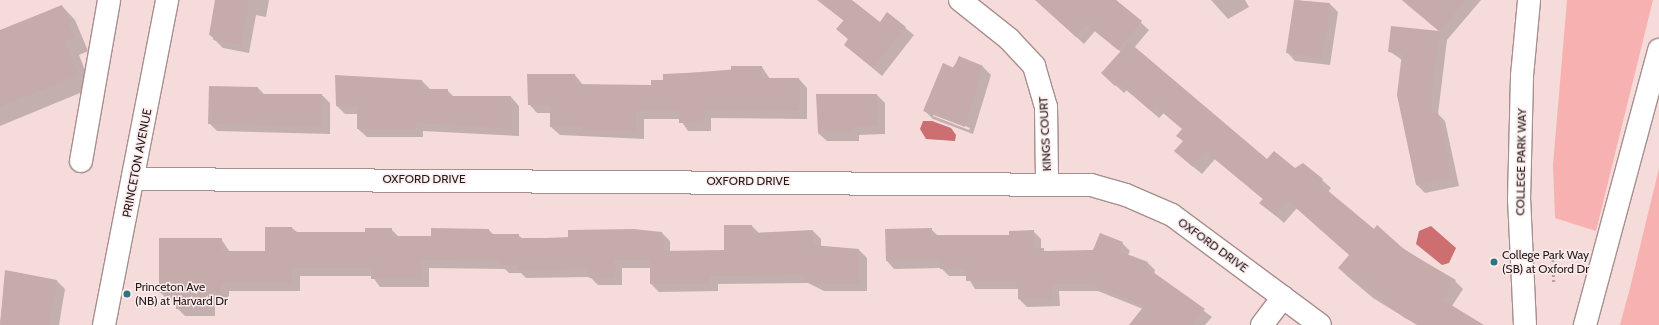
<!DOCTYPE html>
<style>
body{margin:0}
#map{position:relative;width:1659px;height:325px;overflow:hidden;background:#f6dbdb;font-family:Cabin,sans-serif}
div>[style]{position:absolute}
.green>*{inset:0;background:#f8b1b1}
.water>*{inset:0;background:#cd6e71}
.shadow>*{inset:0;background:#0003}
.building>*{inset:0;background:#c5acab}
.path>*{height:2.5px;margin-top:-1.25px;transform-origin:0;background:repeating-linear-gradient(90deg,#b5a0a0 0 2px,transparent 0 5px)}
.roads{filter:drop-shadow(1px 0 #a78f8e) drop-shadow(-1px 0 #a78f8e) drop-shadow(0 1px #a78f8e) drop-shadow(0 -1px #a78f8e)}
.minor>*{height:22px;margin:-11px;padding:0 11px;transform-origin:11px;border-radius:11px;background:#fff}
.dots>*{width:11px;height:11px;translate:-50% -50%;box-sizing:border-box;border:2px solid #fbebeb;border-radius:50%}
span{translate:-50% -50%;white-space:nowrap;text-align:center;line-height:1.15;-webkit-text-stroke:3px #fbebeb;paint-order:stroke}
.street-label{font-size:12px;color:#221919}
.poi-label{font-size:12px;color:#221919}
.left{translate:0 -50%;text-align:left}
</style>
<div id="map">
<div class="green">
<div style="clip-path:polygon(1567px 0,1653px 0,1596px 231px,1555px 218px,1553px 165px)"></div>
<div style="clip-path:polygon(1659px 168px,1659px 325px,1620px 325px,1630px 288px)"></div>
</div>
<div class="water">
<div style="clip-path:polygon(923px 121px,932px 121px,951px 128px,956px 135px,955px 141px,926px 139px,920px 129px)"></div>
<div style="clip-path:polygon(1431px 226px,1456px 248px,1449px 263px,1442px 265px,1416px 244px,1419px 231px)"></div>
</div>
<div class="shadow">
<div style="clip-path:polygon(216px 0,269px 0,266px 17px,256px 15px,249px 53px,223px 48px,210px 35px)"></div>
<div style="clip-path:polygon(817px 0,851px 0,880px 23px,887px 13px,914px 35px,882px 76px,845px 45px,849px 40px,837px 29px,844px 21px)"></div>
<div style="clip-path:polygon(1036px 0,1116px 0,1149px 30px,1134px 48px,1267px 161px,1322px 180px,1331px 188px,1328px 192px,1374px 230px,1455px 281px,1463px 289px,1452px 306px,1479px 325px,1417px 325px,1373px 298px,1347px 276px,1339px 268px,1350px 255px,1297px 208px,1284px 223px,1261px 203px,1263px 199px,1215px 159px,1202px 174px,1184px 159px,1183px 129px,1164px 113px,1159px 118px,1127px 90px,1124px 93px,1111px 81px,1121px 52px,1095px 31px,1084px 44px)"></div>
<div style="clip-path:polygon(1211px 0,1245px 0,1249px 7px,1228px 19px)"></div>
<div style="clip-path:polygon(1295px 0,1330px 4px,1338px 12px,1330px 65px,1295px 61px,1287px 52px)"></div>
<div style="clip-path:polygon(1402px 0,1481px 0,1447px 40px,1438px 114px,1445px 121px,1459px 186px,1425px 193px,1417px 185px,1402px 60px,1389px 51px,1392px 27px,1440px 32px)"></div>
<div style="clip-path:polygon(62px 6px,75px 20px,88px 51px,79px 55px,92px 88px,0 126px,0 31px)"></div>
<div style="clip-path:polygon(evenodd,960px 57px,983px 67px,991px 75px,973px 134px,933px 119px,924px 110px,960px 57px,933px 113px,970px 128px,969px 130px,933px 116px,933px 113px)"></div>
<div style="clip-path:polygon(762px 67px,770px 79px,799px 79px,807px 88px,807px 119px,711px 118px,711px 131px,688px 131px,680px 119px,644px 119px,644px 139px,560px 135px,551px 127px,551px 113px,537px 113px,529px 104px,575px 75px,583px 85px,652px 86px,664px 81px,664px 75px)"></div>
<div style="clip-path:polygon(422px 81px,430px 89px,447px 90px,454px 97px,511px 97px,519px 106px,519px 136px,423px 131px,423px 137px,367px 137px,358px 129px,358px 114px,345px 114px,337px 106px)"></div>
<div style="clip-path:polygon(258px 88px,265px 95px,322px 95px,330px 103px,330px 134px,217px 131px,209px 123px)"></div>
<div style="clip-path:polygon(877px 95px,885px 103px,885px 134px,859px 135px,859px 141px,827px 141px,818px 133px)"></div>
<div style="clip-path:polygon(752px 226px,759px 233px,813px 231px,821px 239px,821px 247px,859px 250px,867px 258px,867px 291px,824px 291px,808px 283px,718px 284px,718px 291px,659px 292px,651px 284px,651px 268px,622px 268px,622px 285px,598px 285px,590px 277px,526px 278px,521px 273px,509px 273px,505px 269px,429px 268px,429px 287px,380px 287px,372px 276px,300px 276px,300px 291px,229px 291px,229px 300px,215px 300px,215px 316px,185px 316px,177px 308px,177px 300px,168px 300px,160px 292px,221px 239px,230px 252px,266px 252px,292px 228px,297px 232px,366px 232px,391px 229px,399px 237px,432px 237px,432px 229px,489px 230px,494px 235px,518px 235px,523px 239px,662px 233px,670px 241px,670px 252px,725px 251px)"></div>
<div style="clip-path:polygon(931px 229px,938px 236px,1010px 236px,1033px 231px,1041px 239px,1041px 249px,1047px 252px,1094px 251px,1122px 243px,1130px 251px,1128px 255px,1148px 263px,1155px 270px,1154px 274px,1212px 317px,1205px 325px,1142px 325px,1143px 309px,1098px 291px,1059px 291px,1060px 306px,1027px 307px,1019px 299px,1019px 289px,975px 289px,967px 276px,949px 276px,941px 268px,894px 269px,887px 261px,886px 230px)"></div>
<div style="clip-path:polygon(6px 271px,57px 281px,65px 289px,59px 325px,0 325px)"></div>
</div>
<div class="building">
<div style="clip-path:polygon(215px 0,249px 0,241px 45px,213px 40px,214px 36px,209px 35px)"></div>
<div style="clip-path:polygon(818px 0,852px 0,880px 22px,887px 12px,906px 27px,873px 68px,844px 45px,848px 39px,836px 29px,844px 20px)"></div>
<div style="clip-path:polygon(1035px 0,1116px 0,1142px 21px,1118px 50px,1086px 24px,1076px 37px)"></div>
<div style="clip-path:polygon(1294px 0,1330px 3px,1322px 58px,1286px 53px)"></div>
<div style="clip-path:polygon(1402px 0,1466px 0,1439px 32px,1430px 114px,1438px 112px,1451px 178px,1416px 185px,1397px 95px,1402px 53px,1388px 52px,1391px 26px,1439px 31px)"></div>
<div style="clip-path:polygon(62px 5px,75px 37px,65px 41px,79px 75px,0 107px,0 30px)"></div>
<div style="clip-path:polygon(1129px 42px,1267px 159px,1274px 151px,1295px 168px,1303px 163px,1323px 179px,1320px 184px,1374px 229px,1377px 225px,1406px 251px,1456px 280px,1443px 300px,1484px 325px,1419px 325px,1405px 318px,1338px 268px,1349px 255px,1288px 201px,1276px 216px,1259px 203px,1263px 199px,1206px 152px,1193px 167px,1174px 151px,1183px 141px,1176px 136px,1182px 129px,1155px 106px,1151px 111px,1118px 83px,1115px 86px,1101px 73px)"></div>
<div style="clip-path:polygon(959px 56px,983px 66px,965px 127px,923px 111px,943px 63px,954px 68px)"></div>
<div style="clip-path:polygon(731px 66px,762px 66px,762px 78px,799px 78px,799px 111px,703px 110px,703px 123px,679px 123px,679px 111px,636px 111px,636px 131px,583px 131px,583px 127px,550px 127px,550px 105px,528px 105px,527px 74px,575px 74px,575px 84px,651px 85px,651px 80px,663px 80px,663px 74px,731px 71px)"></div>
<div style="clip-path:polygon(335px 75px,422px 80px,422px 89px,448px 89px,448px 96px,511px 96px,511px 129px,416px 123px,416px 129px,357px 129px,357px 106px,336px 106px)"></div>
<div style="clip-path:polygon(209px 86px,258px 87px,258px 94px,322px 94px,322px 127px,208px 124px)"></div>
<div style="clip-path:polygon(816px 94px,877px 94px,877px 126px,851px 127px,852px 133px,818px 133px)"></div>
<div style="clip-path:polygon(724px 225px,752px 225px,752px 233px,813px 230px,813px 245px,859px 249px,859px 284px,815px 284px,804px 281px,804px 275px,710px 276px,710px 284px,650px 284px,650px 260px,614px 260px,614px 278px,589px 278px,588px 269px,517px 271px,517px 265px,500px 265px,500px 261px,421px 260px,421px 279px,371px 279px,371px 268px,292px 268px,292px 283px,221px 283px,221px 293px,207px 293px,207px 309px,176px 309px,176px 293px,159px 293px,159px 238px,222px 238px,222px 251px,265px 251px,265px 227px,292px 227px,292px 232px,365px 232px,365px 228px,392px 228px,392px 236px,431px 236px,431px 228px,489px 229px,489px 234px,519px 234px,519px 238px,568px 238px,568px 230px,634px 229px,662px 232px,663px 251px,724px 250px)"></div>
<div style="clip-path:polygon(932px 228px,932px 235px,1009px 235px,1009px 231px,1034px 230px,1034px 248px,1044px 248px,1044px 251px,1093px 250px,1100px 233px,1123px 242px,1119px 251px,1148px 262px,1146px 267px,1205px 309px,1192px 325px,1129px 325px,1144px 306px,1090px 284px,1052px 284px,1052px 299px,1018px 299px,1018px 281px,966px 281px,966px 269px,940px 269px,940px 261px,886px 261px,885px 229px)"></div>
<div style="clip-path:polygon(5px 270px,57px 280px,49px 325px,0 325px)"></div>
</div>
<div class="path">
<div style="left:1553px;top:255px;width:29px;rotate:88deg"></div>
</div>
<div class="roads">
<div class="minor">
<div style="left:960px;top:0;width:63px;rotate:38.5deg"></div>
<div style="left:1009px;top:39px;width:37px;rotate:47deg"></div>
<div style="left:1034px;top:66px;width:43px;rotate:73.7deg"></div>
<div style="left:1046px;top:107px;width:75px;rotate:89.2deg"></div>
<div style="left:81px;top:161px;width:163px;rotate:-80.1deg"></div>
<div style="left:134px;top:179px;width:957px;rotate:0.36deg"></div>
<div style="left:1091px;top:185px;width:36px;rotate:16deg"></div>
<div style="left:1126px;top:195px;width:50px;rotate:23.5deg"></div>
<div style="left:1172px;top:215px;width:184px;rotate:36.6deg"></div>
<div style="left:104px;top:325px;width:331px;rotate:-79deg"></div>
<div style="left:1262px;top:325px;width:35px;rotate:-53deg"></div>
<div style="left:1525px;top:325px;width:125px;rotate:-92.7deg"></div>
<div style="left:1519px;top:200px;width:124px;rotate:-88.6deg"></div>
<div style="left:1522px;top:76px;width:76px;rotate:-84.7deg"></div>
<div style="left:1585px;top:325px;width:285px;rotate:-74.9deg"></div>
</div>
</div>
<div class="dots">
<div style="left:1494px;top:262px;background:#2f7581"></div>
<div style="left:127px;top:294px;background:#2f7581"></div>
</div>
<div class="street-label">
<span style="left:1045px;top:134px;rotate:-93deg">KINGS COURT</span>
<span style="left:1521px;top:162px;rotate:-89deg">COLLEGE PARK WAY</span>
<span style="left:137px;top:163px;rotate:-79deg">PRINCETON AVENUE</span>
<span style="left:424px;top:179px">OXFORD DRIVE</span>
<span style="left:748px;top:181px">OXFORD DRIVE</span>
<span style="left:1213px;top:245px;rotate:36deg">OXFORD DRIVE</span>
</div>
<div class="poi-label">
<span class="left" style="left:1502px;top:262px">College Park Way<br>(SB) at Oxford Dr</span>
<span class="left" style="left:135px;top:294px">Princeton Ave<br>(NB) at Harvard Dr</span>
</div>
</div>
